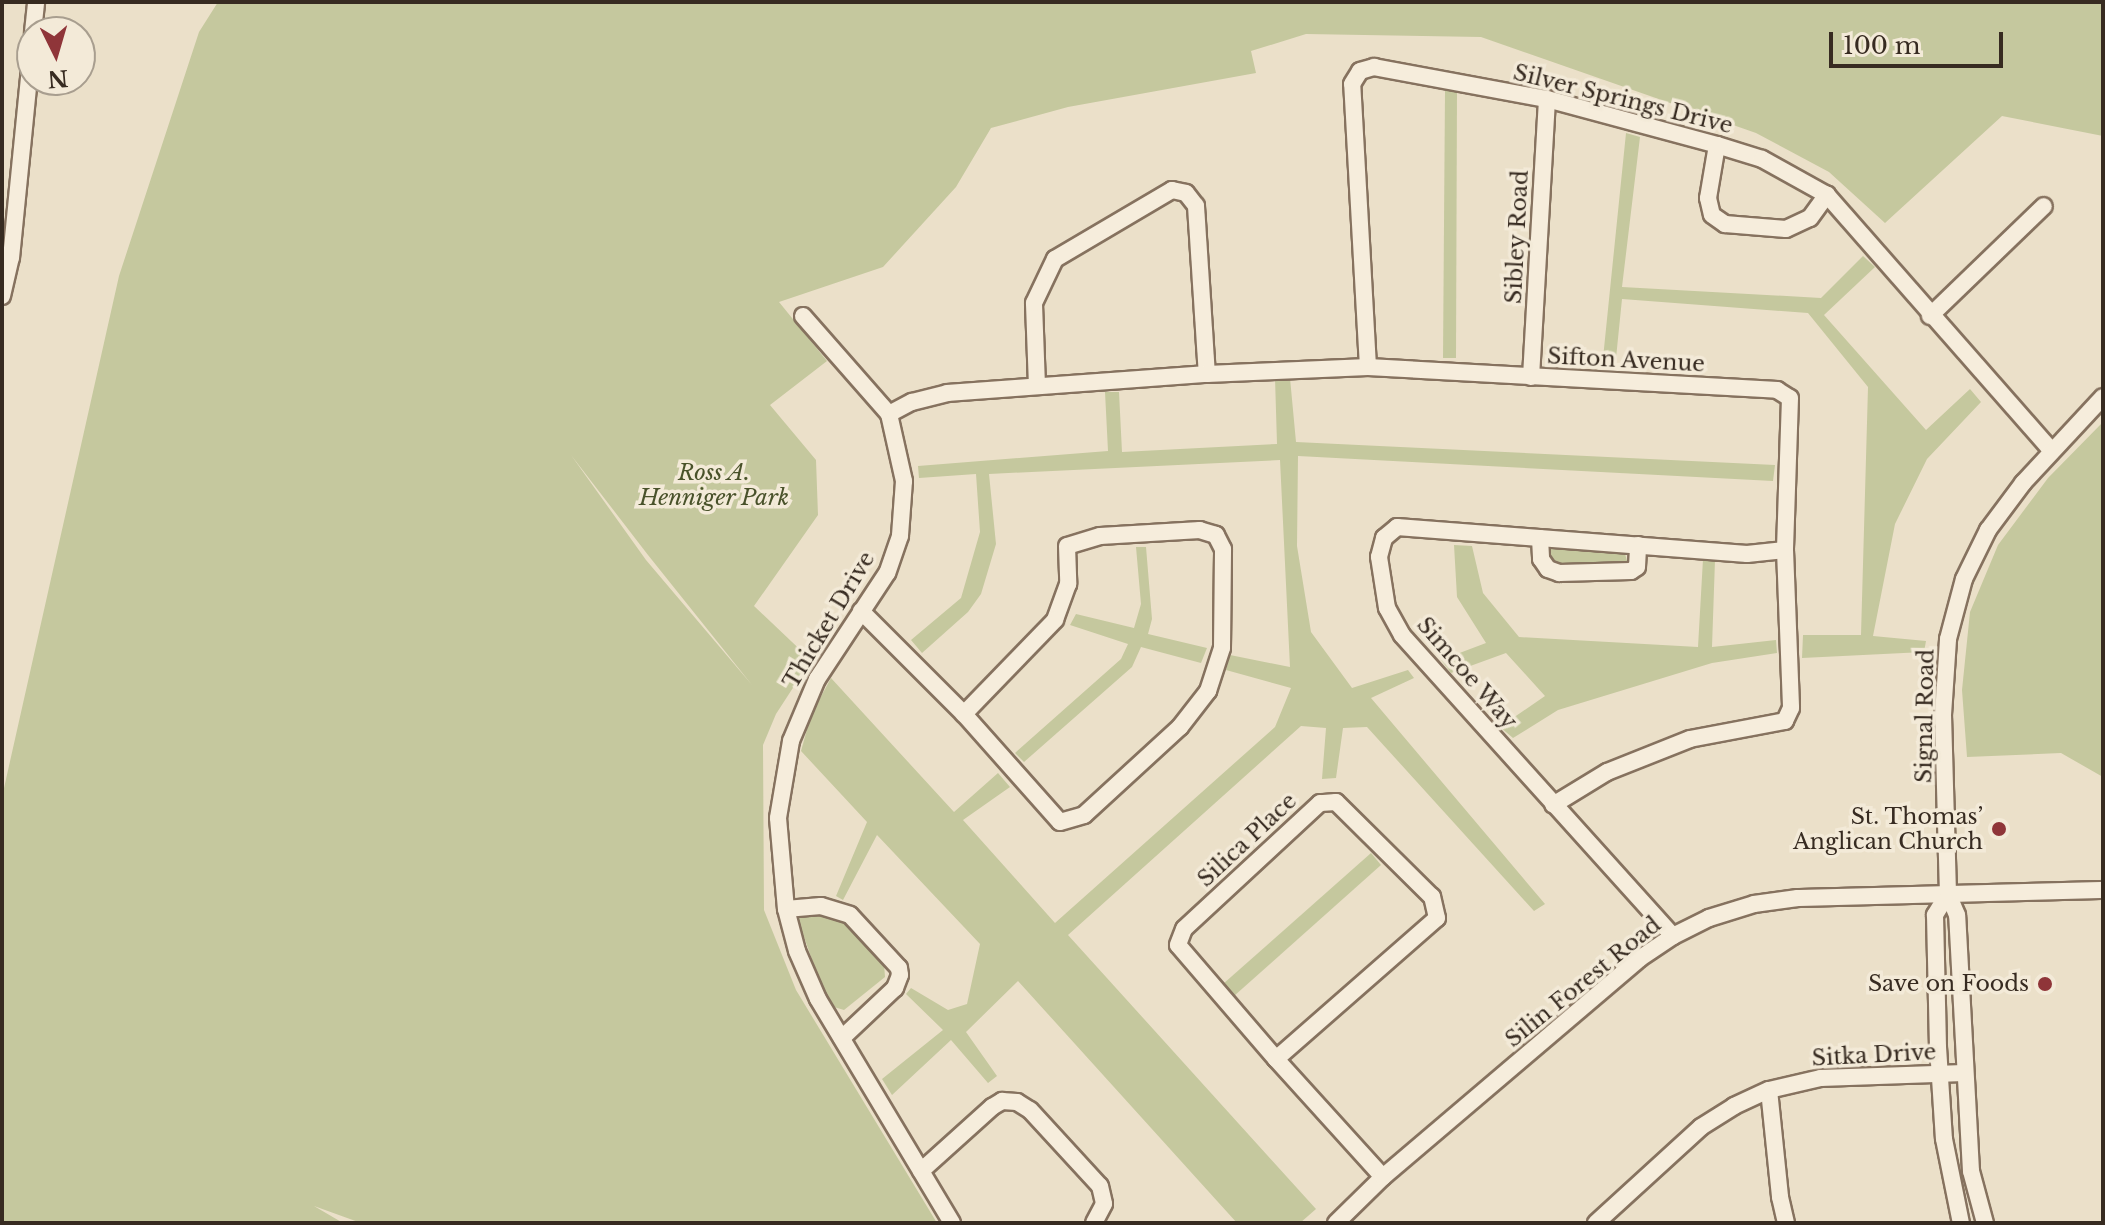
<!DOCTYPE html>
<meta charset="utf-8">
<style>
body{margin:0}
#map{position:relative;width:2105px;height:1225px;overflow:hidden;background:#ebe0c9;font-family:"Libre Baskerville",serif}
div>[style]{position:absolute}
.green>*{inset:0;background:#c5c89e}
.roads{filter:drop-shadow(2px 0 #86725f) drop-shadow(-2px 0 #86725f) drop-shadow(0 2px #86725f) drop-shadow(0 -2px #86725f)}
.minor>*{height:16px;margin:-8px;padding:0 8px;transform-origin:8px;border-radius:8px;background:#f6eddc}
.dots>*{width:22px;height:22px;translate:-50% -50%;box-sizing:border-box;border:4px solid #f3ead8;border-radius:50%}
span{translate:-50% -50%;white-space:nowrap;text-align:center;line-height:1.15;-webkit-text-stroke:7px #f3ead8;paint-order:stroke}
.street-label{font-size:22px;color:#372b21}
.park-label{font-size:22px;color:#49522a;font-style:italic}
.poi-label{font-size:22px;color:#372b21}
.right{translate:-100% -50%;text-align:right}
.frame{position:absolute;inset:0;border:4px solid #372b21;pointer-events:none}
.north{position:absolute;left:16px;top:16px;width:80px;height:80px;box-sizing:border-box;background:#f3ead8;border:2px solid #a89e8f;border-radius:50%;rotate:175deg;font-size:22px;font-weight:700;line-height:32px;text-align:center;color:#372b21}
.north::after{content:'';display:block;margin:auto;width:28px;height:36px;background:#8f3539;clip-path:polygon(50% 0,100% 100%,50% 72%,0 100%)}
.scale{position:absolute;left:1829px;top:32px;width:174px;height:36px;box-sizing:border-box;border:4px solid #372b21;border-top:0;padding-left:10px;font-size:24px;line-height:28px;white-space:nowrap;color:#372b21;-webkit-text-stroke:6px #f3ead8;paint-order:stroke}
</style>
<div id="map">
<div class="green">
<div style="clip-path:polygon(evenodd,218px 2px,2103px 2px,2103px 136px,2002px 116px,1885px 223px,1829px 172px,1756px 133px,1481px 37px,1306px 34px,1251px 51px,1256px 73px,1068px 107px,991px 128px,956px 187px,883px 267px,779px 302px,827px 361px,770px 405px,816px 460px,818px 515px,754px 606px,811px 660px,776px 714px,763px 745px,764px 910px,796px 990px,937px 1223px,361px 1223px,314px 1206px,343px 1223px,2px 1223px,2px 797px,119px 276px,199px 32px,218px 2px,571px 455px,648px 555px,752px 685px,646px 560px,571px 455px)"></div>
<div style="clip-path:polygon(1445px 91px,1457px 91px,1456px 358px,1443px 358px)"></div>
<div style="clip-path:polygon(1626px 133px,1640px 137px,1622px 287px,1821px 298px,1863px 256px,1875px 267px,1824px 315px,1926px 430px,1970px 389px,1981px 402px,1927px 459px,1895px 524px,1873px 636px,1926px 641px,1924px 652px,1802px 658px,1803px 635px,1861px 635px,1868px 387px,1808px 313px,1622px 299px,1615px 368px,1602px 368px)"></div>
<div style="clip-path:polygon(1275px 378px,1290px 378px,1296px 442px,1775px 465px,1773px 481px,1298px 456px,1297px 546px,1311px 632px,1352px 688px,1408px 670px,1414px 678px,1371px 698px,1545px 904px,1534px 911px,1367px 727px,1343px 728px,1336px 778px,1322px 779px,1326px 728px,1301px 726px,1068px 935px,1316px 1209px,1300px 1223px,1237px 1223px,1018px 981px,966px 1032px,997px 1076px,988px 1083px,951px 1040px,892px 1095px,882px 1079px,943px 1030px,906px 994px,911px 988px,948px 1010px,967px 1004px,980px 944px,877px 835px,843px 900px,836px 896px,867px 822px,801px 751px,811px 715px,831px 678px,954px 812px,998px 773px,1010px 787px,963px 820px,1055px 923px,1275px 727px,1291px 688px,1226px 670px,1230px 655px,1290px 667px,1280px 460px,989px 474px,996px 544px,981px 594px,968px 612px,922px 653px,911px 640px,961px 598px,980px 532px,976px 474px,919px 478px,918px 466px,1108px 451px,1105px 392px,1119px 392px,1122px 452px,1277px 444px)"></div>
<div style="clip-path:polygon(2103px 422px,2103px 777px,2061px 753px,1967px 757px,1962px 690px,1970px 612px,1998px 545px,2048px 478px)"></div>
<div style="clip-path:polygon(1454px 545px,1472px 546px,1483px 593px,1519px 637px,1698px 647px,1703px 559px,1715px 560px,1712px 647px,1776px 640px,1777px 653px,1712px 663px,1558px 710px,1513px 738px,1500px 727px,1545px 696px,1506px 653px,1451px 673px,1441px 660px,1486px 643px,1457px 597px)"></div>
<div style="clip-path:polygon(1554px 546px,1624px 550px,1627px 561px,1623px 567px,1553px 564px,1548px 552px)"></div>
<div style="clip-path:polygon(1136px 547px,1146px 547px,1152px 619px,1148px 634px,1207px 648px,1201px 663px,1141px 647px,1132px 667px,1024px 762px,1015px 753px,1121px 659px,1128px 644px,1070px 625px,1076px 614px,1134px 628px,1141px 604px)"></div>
<div style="clip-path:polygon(1371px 853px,1381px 865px,1234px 996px,1223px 984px)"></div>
<div style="clip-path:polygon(802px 911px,835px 915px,884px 964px,885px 977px,844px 1010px,834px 1007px,821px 985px,798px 920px)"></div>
</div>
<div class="roads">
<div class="minor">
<div style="left:33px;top:32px;width:30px;rotate:-84deg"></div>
<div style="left:1717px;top:145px;width:54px;rotate:99.6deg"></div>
<div style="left:1708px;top:198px;width:17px;rotate:77deg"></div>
<div style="left:1712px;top:215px;width:16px;rotate:35deg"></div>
<div style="left:1725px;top:224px;width:61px;rotate:4.7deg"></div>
<div style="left:1786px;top:229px;width:26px;rotate:-25deg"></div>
<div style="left:1810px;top:218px;width:29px;rotate:-54deg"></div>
<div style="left:2px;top:296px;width:39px;rotate:-77deg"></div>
<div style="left:11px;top:258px;width:213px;rotate:-84.3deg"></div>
<div style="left:803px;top:316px;width:130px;rotate:48.7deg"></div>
<div style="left:889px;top:414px;width:69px;rotate:77.4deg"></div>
<div style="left:904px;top:481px;width:55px;rotate:94.2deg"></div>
<div style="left:900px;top:536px;width:39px;rotate:109deg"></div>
<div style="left:887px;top:573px;width:127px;rotate:123.4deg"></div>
<div style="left:817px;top:679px;width:67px;rotate:112.8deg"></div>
<div style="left:791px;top:741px;width:78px;rotate:99.6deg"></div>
<div style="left:778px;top:818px;width:91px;rotate:85deg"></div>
<div style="left:786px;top:909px;width:43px;rotate:75.3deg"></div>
<div style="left:797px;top:951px;width:52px;rotate:66.4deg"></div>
<div style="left:818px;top:999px;width:261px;rotate:59.1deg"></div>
<div style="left:1930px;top:316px;width:158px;rotate:-44deg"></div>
<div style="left:1368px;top:367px;width:283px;rotate:-93.2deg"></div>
<div style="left:1352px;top:84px;width:15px;rotate:-58deg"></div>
<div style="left:1360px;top:71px;width:15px;rotate:-16deg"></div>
<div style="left:1374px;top:67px;width:176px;rotate:10.5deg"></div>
<div style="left:1547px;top:99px;width:176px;rotate:15.1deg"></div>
<div style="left:1717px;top:145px;width:47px;rotate:17.3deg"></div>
<div style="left:1762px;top:159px;width:74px;rotate:29deg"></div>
<div style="left:1827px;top:195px;width:339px;rotate:48.7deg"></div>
<div style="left:1531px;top:377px;width:278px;rotate:-86.7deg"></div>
<div style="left:1037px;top:386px;width:83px;rotate:-92.1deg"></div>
<div style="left:1034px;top:303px;width:49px;rotate:-64.5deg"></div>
<div style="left:1055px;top:259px;width:136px;rotate:-30.5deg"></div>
<div style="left:1172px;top:190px;width:14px;rotate:12deg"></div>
<div style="left:1186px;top:193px;width:16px;rotate:52deg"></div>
<div style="left:1196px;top:206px;width:168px;rotate:86.3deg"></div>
<div style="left:889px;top:414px;width:26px;rotate:-28deg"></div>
<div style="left:912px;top:402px;width:36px;rotate:-14deg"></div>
<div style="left:947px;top:393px;width:261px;rotate:-4.2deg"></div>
<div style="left:1207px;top:374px;width:161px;rotate:-2.5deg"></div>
<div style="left:1368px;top:367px;width:410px;rotate:3.2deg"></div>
<div style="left:1777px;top:390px;width:15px;rotate:32deg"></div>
<div style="left:1790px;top:398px;width:152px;rotate:91.9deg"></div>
<div style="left:1785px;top:550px;width:158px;rotate:87.8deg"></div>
<div style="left:1791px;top:708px;width:14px;rotate:115deg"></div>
<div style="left:1785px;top:721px;width:97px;rotate:169.3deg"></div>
<div style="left:1690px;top:739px;width:89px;rotate:158.3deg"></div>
<div style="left:1607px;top:772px;width:63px;rotate:148.6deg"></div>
<div style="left:1540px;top:538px;width:21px;rotate:87deg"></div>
<div style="left:1541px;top:559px;width:12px;rotate:55deg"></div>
<div style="left:1548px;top:569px;width:12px;rotate:20deg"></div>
<div style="left:1559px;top:573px;width:72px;rotate:-1.6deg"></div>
<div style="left:1631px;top:571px;width:7px;rotate:-34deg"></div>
<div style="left:1637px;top:567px;width:22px;rotate:-87deg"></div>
<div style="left:861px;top:611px;width:146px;rotate:45deg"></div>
<div style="left:964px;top:714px;width:144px;rotate:48.4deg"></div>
<div style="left:1060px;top:822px;width:25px;rotate:-16deg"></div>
<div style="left:1084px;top:815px;width:130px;rotate:-42.5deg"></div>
<div style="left:1180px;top:727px;width:46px;rotate:-52.1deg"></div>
<div style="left:1208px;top:691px;width:45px;rotate:-72deg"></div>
<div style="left:1222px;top:648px;width:99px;rotate:-89.4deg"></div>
<div style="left:1223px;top:549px;width:16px;rotate:-117deg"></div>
<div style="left:1216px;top:535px;width:17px;rotate:-163deg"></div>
<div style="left:1200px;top:530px;width:100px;rotate:176.6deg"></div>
<div style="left:1100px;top:536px;width:34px;rotate:163deg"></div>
<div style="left:1067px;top:546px;width:38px;rotate:88deg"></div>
<div style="left:1068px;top:584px;width:38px;rotate:110deg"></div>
<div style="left:1055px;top:620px;width:131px;rotate:134.1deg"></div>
<div style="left:1948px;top:894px;width:25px;rotate:122deg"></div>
<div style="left:1935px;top:915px;width:132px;rotate:88.7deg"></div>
<div style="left:1938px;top:1047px;width:92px;rotate:86.3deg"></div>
<div style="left:1944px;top:1139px;width:86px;rotate:78.6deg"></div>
<div style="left:786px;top:909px;width:35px;rotate:-5deg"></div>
<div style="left:821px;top:906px;width:30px;rotate:17deg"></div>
<div style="left:850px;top:915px;width:72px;rotate:47.2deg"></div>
<div style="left:899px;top:968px;width:7px;rotate:82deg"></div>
<div style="left:900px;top:975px;width:14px;rotate:111deg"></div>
<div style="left:895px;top:988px;width:73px;rotate:136.7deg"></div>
<div style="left:1673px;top:936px;width:405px;rotate:-132deg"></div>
<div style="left:1402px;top:635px;width:31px;rotate:-119deg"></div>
<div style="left:1387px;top:608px;width:52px;rotate:-98.9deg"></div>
<div style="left:1379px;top:557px;width:20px;rotate:-75deg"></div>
<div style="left:1384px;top:538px;width:17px;rotate:-40deg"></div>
<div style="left:1397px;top:527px;width:351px;rotate:4.4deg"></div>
<div style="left:1747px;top:554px;width:38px;rotate:-6deg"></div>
<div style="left:1276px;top:1059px;width:214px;rotate:-41.2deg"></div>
<div style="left:1437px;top:918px;width:22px;rotate:-103deg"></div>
<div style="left:1432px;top:897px;width:135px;rotate:-135.3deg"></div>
<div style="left:1336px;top:802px;width:16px;rotate:176deg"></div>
<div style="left:1320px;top:803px;width:185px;rotate:137.2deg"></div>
<div style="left:1184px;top:929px;width:17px;rotate:111deg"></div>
<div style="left:1178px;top:945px;width:150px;rotate:49.3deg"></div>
<div style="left:1276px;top:1059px;width:159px;rotate:47.8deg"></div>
<div style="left:1769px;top:1090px;width:108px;rotate:84.1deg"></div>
<div style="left:1780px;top:1197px;width:27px;rotate:77deg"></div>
<div style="left:921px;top:1171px;width:96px;rotate:-42deg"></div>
<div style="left:992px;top:1107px;width:12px;rotate:-31deg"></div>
<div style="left:1002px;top:1101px;width:15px;rotate:4deg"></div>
<div style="left:1017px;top:1102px;width:15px;rotate:32deg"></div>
<div style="left:1030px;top:1110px;width:103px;rotate:47.4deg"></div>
<div style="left:1100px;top:1186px;width:18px;rotate:77deg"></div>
<div style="left:1104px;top:1204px;width:21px;rotate:118deg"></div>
<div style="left:1336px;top:1223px;width:66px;rotate:-44.4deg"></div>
<div style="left:1383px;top:1177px;width:336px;rotate:-40.4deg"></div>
<div style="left:1639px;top:959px;width:41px;rotate:-34.1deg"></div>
<div style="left:1673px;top:936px;width:40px;rotate:-26.6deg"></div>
<div style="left:1709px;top:918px;width:47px;rotate:-17.3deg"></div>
<div style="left:1754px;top:904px;width:44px;rotate:-7.8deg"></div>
<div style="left:1798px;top:898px;width:305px;rotate:-1.5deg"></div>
<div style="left:1596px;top:1223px;width:142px;rotate:-42.4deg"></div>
<div style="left:1701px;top:1127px;width:39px;rotate:-32deg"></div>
<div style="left:1734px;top:1106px;width:38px;rotate:-25deg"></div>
<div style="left:1769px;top:1090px;width:53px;rotate:-13deg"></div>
<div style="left:1821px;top:1078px;width:142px;rotate:-2deg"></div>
<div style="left:1985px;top:1223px;width:54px;rotate:-105.1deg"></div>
<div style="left:1971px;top:1171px;width:256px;rotate:-93.1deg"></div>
<div style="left:1957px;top:915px;width:23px;rotate:-113deg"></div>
<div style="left:1948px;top:894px;width:179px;rotate:-91.6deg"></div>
<div style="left:1943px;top:715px;width:76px;rotate:-86.2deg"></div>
<div style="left:1948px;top:639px;width:62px;rotate:-75.1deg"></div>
<div style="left:1964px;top:579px;width:55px;rotate:-63.9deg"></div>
<div style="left:1988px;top:530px;width:59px;rotate:-53.3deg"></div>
<div style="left:2023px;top:483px;width:117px;rotate:-47.1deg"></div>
</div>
</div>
<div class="dots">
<div style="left:1999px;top:829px;background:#8f3539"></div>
<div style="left:2045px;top:984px;background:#8f3539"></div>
</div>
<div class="street-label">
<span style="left:1623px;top:99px;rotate:14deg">Silver Springs Drive</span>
<span style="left:1517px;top:237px;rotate:-87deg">Sibley Road</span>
<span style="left:1626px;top:360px;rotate:3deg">Sifton Avenue</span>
<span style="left:829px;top:620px;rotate:-59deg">Thicket Drive</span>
<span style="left:1467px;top:673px;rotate:49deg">Simcoe Way</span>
<span style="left:1925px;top:716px;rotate:-89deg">Signal Road</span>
<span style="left:1247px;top:840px;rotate:-43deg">Silica Place</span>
<span style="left:1583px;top:982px;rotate:-39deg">Silin Forest Road</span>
<span style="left:1874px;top:1055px;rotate:-3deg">Sitka Drive</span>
</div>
<div class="park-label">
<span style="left:714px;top:485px">Ross A.<br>Henniger Park</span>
</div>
<div class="poi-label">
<span class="right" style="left:1983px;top:829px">St. Thomas’<br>Anglican Church</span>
<span class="right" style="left:2029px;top:984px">Save on Foods</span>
</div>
<div class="frame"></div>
<div class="north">N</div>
<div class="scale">100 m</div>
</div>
